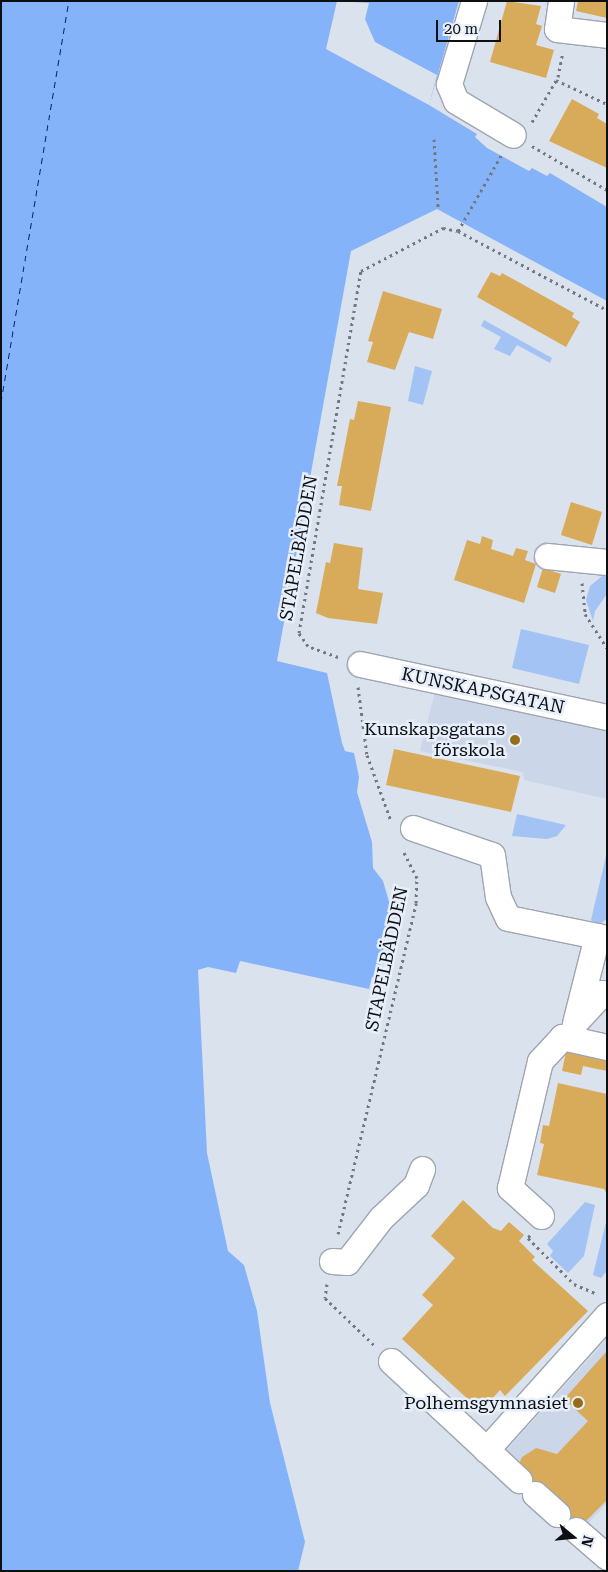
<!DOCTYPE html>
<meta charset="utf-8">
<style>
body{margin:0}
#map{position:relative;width:608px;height:1572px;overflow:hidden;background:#dae2ed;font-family:"Roboto Serif",serif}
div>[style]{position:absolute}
.built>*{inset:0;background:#cbd6e8}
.green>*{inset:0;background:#a3c3f4}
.water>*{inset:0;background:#85b3f9}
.pier>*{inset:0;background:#dae2ed}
.ferry>*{height:1px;margin-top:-0.5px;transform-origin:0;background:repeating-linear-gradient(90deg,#002763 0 6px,transparent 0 11px)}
.building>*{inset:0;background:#d8ab5a}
.path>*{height:3px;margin-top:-1.5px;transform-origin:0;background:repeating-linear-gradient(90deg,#737880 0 2.5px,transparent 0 6.5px)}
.roads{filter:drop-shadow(1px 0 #9ea5b0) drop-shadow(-1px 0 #9ea5b0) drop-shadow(0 1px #9ea5b0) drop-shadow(0 -1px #9ea5b0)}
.minor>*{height:25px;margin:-12.5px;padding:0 12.5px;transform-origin:12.5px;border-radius:12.5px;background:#fff}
.dots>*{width:14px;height:14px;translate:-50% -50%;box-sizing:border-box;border:2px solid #e7effb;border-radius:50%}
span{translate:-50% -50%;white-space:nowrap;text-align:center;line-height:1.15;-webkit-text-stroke:5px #e7effb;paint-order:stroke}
.street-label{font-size:18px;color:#0d0f13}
.poi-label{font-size:18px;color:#0d0f13}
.right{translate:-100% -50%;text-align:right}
.frame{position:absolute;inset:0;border:2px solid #0d0f13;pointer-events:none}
.north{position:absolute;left:548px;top:1512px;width:50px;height:50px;-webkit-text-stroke:4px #e7effb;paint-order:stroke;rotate:107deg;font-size:14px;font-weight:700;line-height:20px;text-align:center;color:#0d0f13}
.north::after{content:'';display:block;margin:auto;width:18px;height:22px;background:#0d0f13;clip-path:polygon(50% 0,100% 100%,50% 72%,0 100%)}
.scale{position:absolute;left:436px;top:20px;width:65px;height:22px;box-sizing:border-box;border:2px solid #0d0f13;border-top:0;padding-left:6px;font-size:15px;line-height:18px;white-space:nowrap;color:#0d0f13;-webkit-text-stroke:4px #e7effb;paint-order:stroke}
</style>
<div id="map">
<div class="built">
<div style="clip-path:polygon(435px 692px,607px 730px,607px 799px,524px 780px,523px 772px,420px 751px)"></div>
<div style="clip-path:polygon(607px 1339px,607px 1503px,572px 1541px,491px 1467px)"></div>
</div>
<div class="green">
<div style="clip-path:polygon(484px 320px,552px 358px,550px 363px,517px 345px,510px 356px,494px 349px,501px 337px,481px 326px)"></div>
<div style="clip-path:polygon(415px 366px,432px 371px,423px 405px,408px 401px)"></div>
<div style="clip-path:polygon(607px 572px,607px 594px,595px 611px,593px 621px,586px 600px,590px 586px)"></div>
<div style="clip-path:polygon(521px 629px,589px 645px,579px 684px,512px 668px)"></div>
<div style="clip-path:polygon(517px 814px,566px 825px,557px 836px,547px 839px,512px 836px)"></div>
<div style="clip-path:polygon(607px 852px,607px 919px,598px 925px,591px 920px)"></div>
<div style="clip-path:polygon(585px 1202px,595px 1205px,584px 1256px,568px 1273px,550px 1256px,553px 1251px,547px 1244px)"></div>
<div style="clip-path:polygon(607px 1218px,607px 1271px,601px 1278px,593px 1275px)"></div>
</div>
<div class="water">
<div style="clip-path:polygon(1px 1px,459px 1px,429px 105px,477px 134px,475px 137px,487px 148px,529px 171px,532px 168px,547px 176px,550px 173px,607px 207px,607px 301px,437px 209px,351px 251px,277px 661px,327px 673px,342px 743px,345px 751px,354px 753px,359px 777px,357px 792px,372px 842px,373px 868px,383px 881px,390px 905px,379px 977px,372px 977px,369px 989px,240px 961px,236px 973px,208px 967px,198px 970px,207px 1153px,228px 1251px,244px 1265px,257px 1311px,270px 1403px,305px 1542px,298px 1571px,1px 1571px)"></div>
</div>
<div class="pier">
<div style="clip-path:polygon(337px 1px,369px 3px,365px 19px,375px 42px,437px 75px,429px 105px,326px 49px)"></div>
</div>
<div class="ferry">
<div style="left:1px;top:402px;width:407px;rotate:-80.4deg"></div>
</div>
<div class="building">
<div style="clip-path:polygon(507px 1px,541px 6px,536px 24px,542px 26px,536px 45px,554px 50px,546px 78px,490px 62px)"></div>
<div style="clip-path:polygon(578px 1px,607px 1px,607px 18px,576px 11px)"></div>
<div style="clip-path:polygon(572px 99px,599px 114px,597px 118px,607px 124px,607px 168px,549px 141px)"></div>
<div style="clip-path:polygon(491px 272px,500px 276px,502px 273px,574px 313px,572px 317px,580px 322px,566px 347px,477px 297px)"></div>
<div style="clip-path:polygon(383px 291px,442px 309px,433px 339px,409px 332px,395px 370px,367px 362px,373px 342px,368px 341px)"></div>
<div style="clip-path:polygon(358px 401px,391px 407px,371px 511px,339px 505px,342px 486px,337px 486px,350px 419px,354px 420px)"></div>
<div style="clip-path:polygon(571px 502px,602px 512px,592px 545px,561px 535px)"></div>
<div style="clip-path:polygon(482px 536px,493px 540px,491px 549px,513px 556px,516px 548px,528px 551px,525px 560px,536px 564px,524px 603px,454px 580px,467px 540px,480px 544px)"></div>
<div style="clip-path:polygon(334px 543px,363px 548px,358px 589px,383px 593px,377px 624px,328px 618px,316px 613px,326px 562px,330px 563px)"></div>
<div style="clip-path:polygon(543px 568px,561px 574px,555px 593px,537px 587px)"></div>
<div style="clip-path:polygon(394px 749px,520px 776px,511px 812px,386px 785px)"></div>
<div style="clip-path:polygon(566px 1052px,607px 1061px,607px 1071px,583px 1066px,581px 1075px,562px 1071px)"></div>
<div style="clip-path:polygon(558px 1083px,607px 1094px,607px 1194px,604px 1189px,537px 1175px,544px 1144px,540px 1143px,543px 1125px,549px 1126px)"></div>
<div style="clip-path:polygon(463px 1200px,493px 1228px,501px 1231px,509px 1222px,524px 1235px,519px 1241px,535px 1257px,532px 1260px,588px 1311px,505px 1396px,500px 1390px,481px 1411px,402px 1339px,433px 1305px,422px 1295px,455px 1258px,431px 1236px)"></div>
<div style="clip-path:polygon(607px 1351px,607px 1500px,571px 1536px,553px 1518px,541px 1495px,517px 1468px,522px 1457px,536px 1448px,557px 1454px,588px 1421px,564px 1399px)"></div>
</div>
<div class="path">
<div style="left:556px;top:80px;width:56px;rotate:25.2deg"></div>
<div style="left:532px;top:122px;width:52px;rotate:-60deg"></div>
<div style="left:558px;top:77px;width:26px;rotate:-79deg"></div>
<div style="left:434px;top:139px;width:68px;rotate:86.6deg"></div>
<div style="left:532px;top:146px;width:87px;rotate:30.4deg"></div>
<div style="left:458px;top:231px;width:89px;rotate:-60.3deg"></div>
<div style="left:582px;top:583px;width:31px;rotate:84deg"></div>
<div style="left:585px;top:614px;width:40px;rotate:57.1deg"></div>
<div style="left:338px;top:657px;width:32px;rotate:-160deg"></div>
<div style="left:308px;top:646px;width:16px;rotate:-125deg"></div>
<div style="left:299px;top:633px;width:367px;rotate:-80.3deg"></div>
<div style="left:361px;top:271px;width:93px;rotate:-27.7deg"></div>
<div style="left:443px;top:228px;width:15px;rotate:11deg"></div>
<div style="left:458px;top:231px;width:169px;rotate:27.9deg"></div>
<div style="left:358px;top:687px;width:69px;rotate:82.5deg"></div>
<div style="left:367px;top:755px;width:70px;rotate:70deg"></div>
<div style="left:338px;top:1234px;width:340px;rotate:-76.7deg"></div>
<div style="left:416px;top:903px;width:25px;rotate:-88deg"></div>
<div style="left:417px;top:878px;width:31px;rotate:-117deg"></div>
<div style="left:530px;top:1235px;width:4px;rotate:124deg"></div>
<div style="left:528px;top:1238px;width:65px;rotate:45deg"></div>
<div style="left:574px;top:1284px;width:25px;rotate:23deg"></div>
<div style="left:327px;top:1284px;width:14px;rotate:98deg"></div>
<div style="left:325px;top:1298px;width:69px;rotate:43.8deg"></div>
</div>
<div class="roads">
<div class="minor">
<div style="left:474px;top:1px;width:87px;rotate:106.8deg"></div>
<div style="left:449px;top:84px;width:18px;rotate:68deg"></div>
<div style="left:456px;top:101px;width:66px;rotate:30.8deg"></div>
<div style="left:561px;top:1px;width:28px;rotate:98deg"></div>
<div style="left:557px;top:29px;width:50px;rotate:6.8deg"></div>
<div style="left:547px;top:556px;width:60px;rotate:5.7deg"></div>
<div style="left:360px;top:664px;width:253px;rotate:12.1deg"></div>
<div style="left:413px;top:828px;width:83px;rotate:18.9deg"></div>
<div style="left:492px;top:855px;width:42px;rotate:81.9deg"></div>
<div style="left:498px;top:897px;width:23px;rotate:65deg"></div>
<div style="left:508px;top:918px;width:101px;rotate:11.4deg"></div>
<div style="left:577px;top:1020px;width:37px;rotate:-47deg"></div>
<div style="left:602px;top:993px;width:5px;rotate:11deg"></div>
<div style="left:575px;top:1023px;width:90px;rotate:-75.8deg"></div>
<div style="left:541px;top:1216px;width:42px;rotate:-137.9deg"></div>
<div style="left:510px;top:1188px;width:130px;rotate:-76.7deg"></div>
<div style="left:540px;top:1061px;width:33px;rotate:-47deg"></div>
<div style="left:562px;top:1037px;width:46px;rotate:12.5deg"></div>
<div style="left:332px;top:1261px;width:15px;rotate:4deg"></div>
<div style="left:347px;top:1262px;width:56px;rotate:-52.3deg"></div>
<div style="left:381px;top:1218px;width:48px;rotate:-43.3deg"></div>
<div style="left:416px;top:1185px;width:17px;rotate:-69deg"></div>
<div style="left:391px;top:1361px;width:175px;rotate:42.9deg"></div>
<div style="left:486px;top:1450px;width:181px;rotate:-48.1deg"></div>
<div style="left:535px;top:1494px;width:30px;rotate:42deg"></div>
<div style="left:576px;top:1530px;width:41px;rotate:41.1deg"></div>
</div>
</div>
<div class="dots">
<div style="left:515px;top:740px;background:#956c17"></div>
<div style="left:578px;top:1403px;background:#956c17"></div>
</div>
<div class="street-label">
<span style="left:299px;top:548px;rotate:-80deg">STAPELBÄDDEN</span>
<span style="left:483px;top:691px;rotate:12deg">KUNSKAPSGATAN</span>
<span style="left:387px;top:959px;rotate:-78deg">STAPELBÄDDEN</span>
</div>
<div class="poi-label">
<span class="right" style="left:505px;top:740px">Kunskapsgatans<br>förskola</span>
<span class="right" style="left:568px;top:1403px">Polhemsgymnasiet</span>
</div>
<div class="frame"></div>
<div class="north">N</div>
<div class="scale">20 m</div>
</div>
